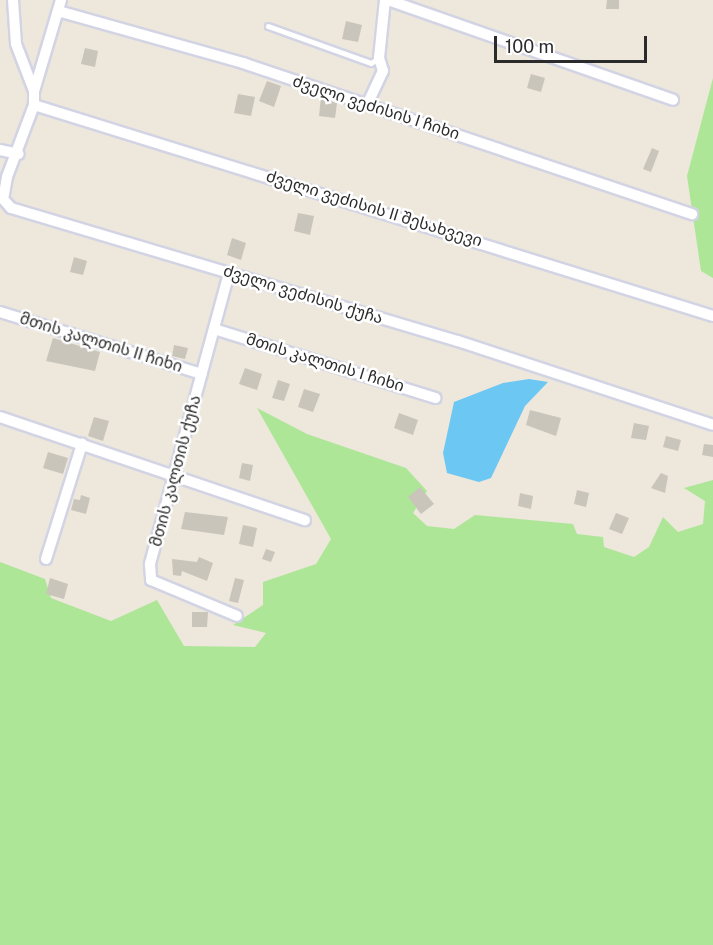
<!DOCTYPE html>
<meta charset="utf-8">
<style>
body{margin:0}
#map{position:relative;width:713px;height:945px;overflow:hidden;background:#ede7dc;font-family:"Public Sans","Noto Sans Georgian",sans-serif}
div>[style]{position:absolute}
.green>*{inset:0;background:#ade697}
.water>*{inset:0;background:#6cc7f3}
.building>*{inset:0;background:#c9c5bb}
.roads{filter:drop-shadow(2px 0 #d2d4e4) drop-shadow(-2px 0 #d2d4e4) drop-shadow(0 2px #d2d4e4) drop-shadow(0 -2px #d2d4e4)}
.lane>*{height:5px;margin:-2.5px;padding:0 2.5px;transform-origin:2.5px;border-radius:2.5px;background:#fff}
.street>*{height:10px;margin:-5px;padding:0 5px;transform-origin:5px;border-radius:5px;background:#fff}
span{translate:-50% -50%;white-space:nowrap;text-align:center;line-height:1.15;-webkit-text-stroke:5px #fff;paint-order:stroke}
.street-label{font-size:16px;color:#2b2b2b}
.scale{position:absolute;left:494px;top:36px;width:153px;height:27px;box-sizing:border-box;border:3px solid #2b2b2b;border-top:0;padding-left:8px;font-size:18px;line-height:21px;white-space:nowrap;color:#2b2b2b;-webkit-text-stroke:4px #fff;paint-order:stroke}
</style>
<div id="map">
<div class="green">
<div style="clip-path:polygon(713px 78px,713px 278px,701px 271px,687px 176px)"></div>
<div style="clip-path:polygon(257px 408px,307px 434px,406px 468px,427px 491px,413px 513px,427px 526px,454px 529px,475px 515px,573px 524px,577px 534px,603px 537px,604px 547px,634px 557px,649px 547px,663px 517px,678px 532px,703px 524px,705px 501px,684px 488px,713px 480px,713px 945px,0 945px,0 562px,45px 579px,51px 598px,111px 621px,157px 600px,184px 646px,255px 647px,266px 633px,233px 625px,263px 605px,263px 582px,316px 564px,331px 539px)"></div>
</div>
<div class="water">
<div style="clip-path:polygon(529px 379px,548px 382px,525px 406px,491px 478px,479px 482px,447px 473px,443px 453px,454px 402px,503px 383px)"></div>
</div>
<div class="building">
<div style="clip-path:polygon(607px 0,619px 0,619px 9px,606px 9px)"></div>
<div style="clip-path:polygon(346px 21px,362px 25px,358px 42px,342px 39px)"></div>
<div style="clip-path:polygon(85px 48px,98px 51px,95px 67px,81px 64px)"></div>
<div style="clip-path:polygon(531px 74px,545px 78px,541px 92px,527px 88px)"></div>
<div style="clip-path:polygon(267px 81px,281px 86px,274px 107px,259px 101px)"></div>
<div style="clip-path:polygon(238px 94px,255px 97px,251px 116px,234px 113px)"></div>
<div style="clip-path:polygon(321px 97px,337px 103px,335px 118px,319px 116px)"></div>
<div style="clip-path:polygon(652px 148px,659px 151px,651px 172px,643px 169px)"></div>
<div style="clip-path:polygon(298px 213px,314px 216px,310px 235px,294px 231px)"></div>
<div style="clip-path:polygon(232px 238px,246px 243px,241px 260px,227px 255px)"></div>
<div style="clip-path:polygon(74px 257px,87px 261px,83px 275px,70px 272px)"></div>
<div style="clip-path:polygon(53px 338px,100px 352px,95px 371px,46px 361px)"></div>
<div style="clip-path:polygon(174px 345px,188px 348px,185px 359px,172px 356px)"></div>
<div style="clip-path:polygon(245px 368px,262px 374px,257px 390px,239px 384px)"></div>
<div style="clip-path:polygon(278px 380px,290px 384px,284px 401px,272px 398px)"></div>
<div style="clip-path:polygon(304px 389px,320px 394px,313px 412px,298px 407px)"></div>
<div style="clip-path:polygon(530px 410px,561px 418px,556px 436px,526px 425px)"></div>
<div style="clip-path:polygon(399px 413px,418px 420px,413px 435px,394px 428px)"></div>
<div style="clip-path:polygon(94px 417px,109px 421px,103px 441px,88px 436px)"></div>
<div style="clip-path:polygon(634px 423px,649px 426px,646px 440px,631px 438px)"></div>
<div style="clip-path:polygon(666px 436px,681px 440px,678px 451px,663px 447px)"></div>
<div style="clip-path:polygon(704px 444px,713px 445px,713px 457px,702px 455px)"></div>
<div style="clip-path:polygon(48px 452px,68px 458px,63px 474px,43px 468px)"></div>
<div style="clip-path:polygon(242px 463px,253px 465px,250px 481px,239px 478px)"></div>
<div style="clip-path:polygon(661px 473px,668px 476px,665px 493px,651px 488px)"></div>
<div style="clip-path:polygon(420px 487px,434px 504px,421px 514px,408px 497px)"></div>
<div style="clip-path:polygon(577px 490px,589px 493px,586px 507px,574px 504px)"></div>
<div style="clip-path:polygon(520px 493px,533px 496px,531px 509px,518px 506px)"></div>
<div style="clip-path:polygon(81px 495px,90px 498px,86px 514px,71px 510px,74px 499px,80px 500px)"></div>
<div style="clip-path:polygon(185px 512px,228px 517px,224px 535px,181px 529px)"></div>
<div style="clip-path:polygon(616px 513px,629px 518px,622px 534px,609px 529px)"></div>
<div style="clip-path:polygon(243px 525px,257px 528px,253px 547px,239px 544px)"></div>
<div style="clip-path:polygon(266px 549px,275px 552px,271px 562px,262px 559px)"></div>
<div style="clip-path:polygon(199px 557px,213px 563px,207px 581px,182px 571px,181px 576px,173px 575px,172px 559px,197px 562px)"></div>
<div style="clip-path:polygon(50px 578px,68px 584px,64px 599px,46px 594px)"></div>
<div style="clip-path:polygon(235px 578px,244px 580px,238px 603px,229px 601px)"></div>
<div style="clip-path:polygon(192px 612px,208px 612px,207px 627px,192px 627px)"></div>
</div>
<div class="roads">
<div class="lane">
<div style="left:268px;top:26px;width:109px;rotate:19.8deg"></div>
<div style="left:371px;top:63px;width:9px;rotate:-32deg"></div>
</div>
<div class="street">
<div style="left:13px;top:0;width:44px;rotate:86.1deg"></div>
<div style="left:16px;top:44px;width:50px;rotate:69deg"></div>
<div style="left:61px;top:0;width:95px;rotate:106.5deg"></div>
<div style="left:34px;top:91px;width:14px;rotate:90deg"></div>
<div style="left:34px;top:105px;width:77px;rotate:110.6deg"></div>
<div style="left:7px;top:177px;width:22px;rotate:100deg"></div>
<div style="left:3px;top:199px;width:12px;rotate:48deg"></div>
<div style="left:11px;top:208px;width:466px;rotate:16.6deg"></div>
<div style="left:458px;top:341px;width:268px;rotate:18.2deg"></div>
<div style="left:388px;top:0;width:302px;rotate:19.3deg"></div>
<div style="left:58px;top:11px;width:192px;rotate:15.7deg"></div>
<div style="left:243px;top:63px;width:474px;rotate:18.6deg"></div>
<div style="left:34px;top:105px;width:711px;rotate:17.26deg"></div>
<div style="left:367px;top:105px;width:38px;rotate:-65deg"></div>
<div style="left:383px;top:71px;width:14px;rotate:-107deg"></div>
<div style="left:379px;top:58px;width:58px;rotate:-84.1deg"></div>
<div style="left:0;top:150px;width:19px;rotate:12deg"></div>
<div style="left:229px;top:273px;width:302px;rotate:105.2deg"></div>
<div style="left:150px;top:564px;width:16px;rotate:86deg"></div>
<div style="left:151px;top:580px;width:93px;rotate:22.7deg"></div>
<div style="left:0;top:312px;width:211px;rotate:17.1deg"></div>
<div style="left:214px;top:329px;width:232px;rotate:17.3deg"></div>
<div style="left:0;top:417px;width:322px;rotate:18.7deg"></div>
<div style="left:46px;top:559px;width:121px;rotate:-72.6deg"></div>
</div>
</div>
<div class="street-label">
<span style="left:376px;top:108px;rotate:18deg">ძველი ვეძისის I ჩიხი</span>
<span style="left:374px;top:209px;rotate:17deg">ძველი ვეძისის II შესახვევი</span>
<span style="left:303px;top:295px;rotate:17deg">ძველი ვეძისის ქუჩა</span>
<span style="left:101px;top:343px;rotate:17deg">მთის კალთის II ჩიხი</span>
<span style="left:325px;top:363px;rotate:17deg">მთის კალთის I ჩიხი</span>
<span style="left:176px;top:471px;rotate:-75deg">მთის კალთის ქუჩა</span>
</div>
<div class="scale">100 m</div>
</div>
